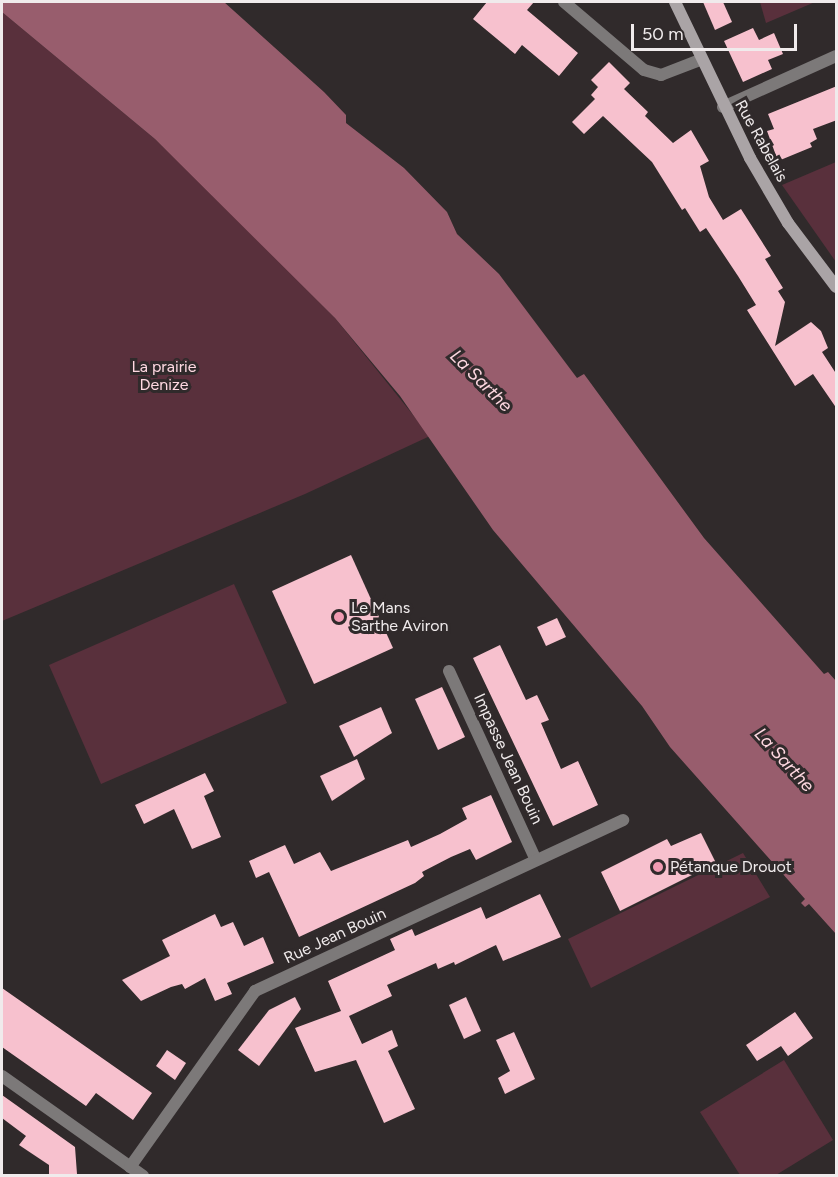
<!DOCTYPE html>
<meta charset="utf-8">
<style>
body{margin:0}
#map{position:relative;width:838px;height:1177px;overflow:hidden;background:#302a2b;font-family:Figtree,sans-serif}
div>[style]{position:absolute}
.green>*{inset:0;background:#59303c}
.water>*{inset:0;background:#985d6d}
.building>*{inset:0;background:#f7c1ce}
.street>*{height:12px;margin:-6px;padding:0 6px;transform-origin:6px;border-radius:6px;background:#7c7979}
.secondary>*{height:12px;margin:-6px;padding:0 6px;transform-origin:6px;border-radius:6px;background:#aaa4a6}
.dots>*{width:16px;height:16px;translate:-50% -50%;box-sizing:border-box;border:3px solid #302a2b;border-radius:50%}
span{translate:-50% -50%;white-space:nowrap;text-align:center;line-height:1.15;-webkit-text-stroke:6px #302a2b;paint-order:stroke}
.street-label{font-size:16px;color:#f0ebec}
.park-label{font-size:16px;color:#ffd9e2}
.poi-label{font-size:16px;color:#f0ebec}
.left{translate:0 -50%;text-align:left}
.water-label{font-size:18px;color:#fed8e1;font-style:italic}
.frame{position:absolute;inset:0;border:3px solid #f0ebec;pointer-events:none}
.scale{position:absolute;left:631px;top:24px;width:166px;height:27px;box-sizing:border-box;border:3px solid #f0ebec;border-top:0;padding-left:8px;font-size:18px;line-height:21px;white-space:nowrap;color:#f0ebec;-webkit-text-stroke:4px #302a2b;paint-order:stroke}
</style>
<div id="map">
<div class="green">
<div style="clip-path:polygon(760px 2px,815px 2px,766px 23px)"></div>
<div style="clip-path:polygon(2px 12px,155px 139px,220px 201px,335px 318px,430px 436px,305px 494px,2px 621px)"></div>
<div style="clip-path:polygon(836px 162px,836px 262px,782px 185px)"></div>
<div style="clip-path:polygon(234px 584px,287px 703px,101px 784px,49px 665px)"></div>
<div style="clip-path:polygon(743px 853px,770px 897px,591px 988px,568px 939px)"></div>
<div style="clip-path:polygon(784px 1060px,833px 1140px,776px 1175px,740px 1175px,700px 1112px)"></div>
</div>
<div class="water">
<div style="clip-path:polygon(2px 2px,224px 2px,324px 92px,346px 115px,346px 123px,404px 168px,447px 212px,457px 234px,499px 274px,577px 378px,584px 374px,704px 538px,824px 674px,828px 672px,836px 681px,836px 934px,809px 904px,805px 907px,801px 903px,805px 899px,670px 747px,642px 706px,493px 530px,400px 396px,335px 318px,155px 139px,2px 12px)"></div>
</div>
<div class="building">
<div style="clip-path:polygon(487px 2px,534px 2px,527px 10px,578px 53px,559px 76px,522px 45px,515px 54px,473px 19px)"></div>
<div style="clip-path:polygon(703px 2px,723px 2px,732px 22px,715px 30px)"></div>
<div style="clip-path:polygon(753px 28px,759px 40px,774px 33px,783px 54px,768px 60px,772px 69px,743px 82px,724px 41px)"></div>
<div style="clip-path:polygon(609px 62px,630px 83px,624px 89px,648px 112px,645px 116px,673px 143px,691px 130px,709px 161px,700px 166px,709px 197px,723px 220px,741px 209px,771px 256px,765px 259px,783px 288px,778px 291px,785px 302px,775px 346px,811px 322px,821px 331px,828px 348px,822px 352px,837px 375px,837px 409px,813px 374px,795px 386px,747px 310px,756px 305px,738px 276px,706px 228px,700px 232px,685px 208px,682px 210px,652px 162px,603px 116px,584px 134px,572px 122px,595px 99px,591px 95px,598px 87px,591px 80px)"></div>
<div style="clip-path:polygon(837px 86px,837px 120px,813px 129px,817px 139px,810px 143px,812px 147px,778px 161px,767px 131px,774px 129px,768px 114px)"></div>
<div style="clip-path:polygon(351px 555px,393px 648px,314px 684px,272px 591px)"></div>
<div style="clip-path:polygon(557px 618px,566px 637px,546px 646px,537px 627px)"></div>
<div style="clip-path:polygon(500px 645px,526px 700px,537px 695px,549px 720px,541px 723px,561px 769px,578px 761px,598px 805px,553px 826px,473px 658px)"></div>
<div style="clip-path:polygon(442px 687px,465px 737px,438px 750px,415px 699px)"></div>
<div style="clip-path:polygon(381px 707px,392px 733px,354px 757px,339px 726px)"></div>
<div style="clip-path:polygon(357px 759px,365px 779px,332px 801px,320px 776px)"></div>
<div style="clip-path:polygon(205px 773px,214px 791px,204px 796px,221px 837px,192px 849px,174px 809px,144px 824px,135px 805px)"></div>
<div style="clip-path:polygon(491px 795px,512px 842px,476px 860px,470px 849px,451px 857px,422px 872px,424px 876px,415px 883px,299px 937px,269px 872px,256px 878px,249px 861px,285px 845px,294px 864px,320px 852px,331px 871px,408px 840px,411px 847px,440px 834px,467px 819px,462px 808px)"></div>
<div style="clip-path:polygon(701px 833px,716px 863px,620px 911px,601px 872px,667px 839px,671px 846px)"></div>
<div style="clip-path:polygon(540px 894px,561px 937px,503px 961px,496px 945px,455px 965px,454px 962px,438px 969px,436px 963px,387px 985px,392px 996px,349px 1016px,362px 1044px,392px 1030px,398px 1046px,388px 1051px,415px 1109px,384px 1123px,356px 1060px,315px 1072px,295px 1028px,341px 1011px,328px 981px,395px 950px,390px 939px,412px 929px,415px 936px,481px 907px,486px 919px)"></div>
<div style="clip-path:polygon(215px 914px,221px 927px,233px 922px,244px 946px,263px 937px,274px 963px,227px 983px,232px 994px,215px 1001px,205px 978px,185px 989px,182px 984px,171px 987px,141px 1001px,122px 980px,170px 956px,162px 940px)"></div>
<div style="clip-path:polygon(2px 988px,152px 1093px,133px 1120px,96px 1093px,86px 1106px,2px 1047px)"></div>
<div style="clip-path:polygon(295px 997px,301px 1009px,259px 1066px,238px 1050px,269px 1010px)"></div>
<div style="clip-path:polygon(466px 997px,481px 1031px,464px 1039px,449px 1005px)"></div>
<div style="clip-path:polygon(795px 1012px,813px 1038px,788px 1056px,781px 1046px,757px 1061px,746px 1045px)"></div>
<div style="clip-path:polygon(514px 1032px,535px 1079px,505px 1094px,498px 1078px,510px 1071px,496px 1040px)"></div>
<div style="clip-path:polygon(167px 1050px,186px 1063px,175px 1080px,156px 1066px)"></div>
<div style="clip-path:polygon(2px 1095px,75px 1147px,77px 1174px,49px 1176px,49px 1165px,19px 1145px,26px 1136px,2px 1118px)"></div>
</div>
<div class="street">
<div style="left:564px;top:2px;width:105px;rotate:40.4deg"></div>
<div style="left:644px;top:70px;width:18px;rotate:16deg"></div>
<div style="left:661px;top:75px;width:42px;rotate:-21deg"></div>
<div style="left:723px;top:107px;width:124px;rotate:-24.3deg"></div>
<div style="left:449px;top:671px;width:208px;rotate:65.3deg"></div>
<div style="left:2px;top:1076px;width:173px;rotate:35.3deg"></div>
<div style="left:130px;top:1167px;width:216px;rotate:-54.6deg"></div>
<div style="left:255px;top:991px;width:406px;rotate:-24.9deg"></div>
</div>
<div class="secondary">
<div style="left:675px;top:2px;width:173px;rotate:64.3deg"></div>
<div style="left:750px;top:158px;width:75px;rotate:59.7deg"></div>
<div style="left:788px;top:223px;width:80px;rotate:53.1deg"></div>
</div>
<div class="dots">
<div style="left:339px;top:617px;background:#f19ab2"></div>
<div style="left:658px;top:867px;background:#f19ab2"></div>
</div>
<div class="street-label">
<span style="left:761px;top:141px;rotate:61deg">Rue Rabelais</span>
<span style="left:508px;top:759px;rotate:65deg">Impasse Jean Bouin</span>
<span style="left:335px;top:936px;rotate:-25deg">Rue Jean Bouin</span>
</div>
<div class="park-label">
<span style="left:164px;top:376px">La prairie<br>Denize</span>
</div>
<div class="poi-label">
<span class="left" style="left:351px;top:617px">Le Mans<br>Sarthe Aviron</span>
<span class="left" style="left:670px;top:867px">Pétanque Drouot</span>
</div>
<div class="water-label">
<span style="left:481px;top:381px;rotate:45deg">La Sarthe</span>
<span style="left:784px;top:760px;rotate:48deg">La Sarthe</span>
</div>
<div class="frame"></div>
<div class="scale">50 m</div>
</div>
